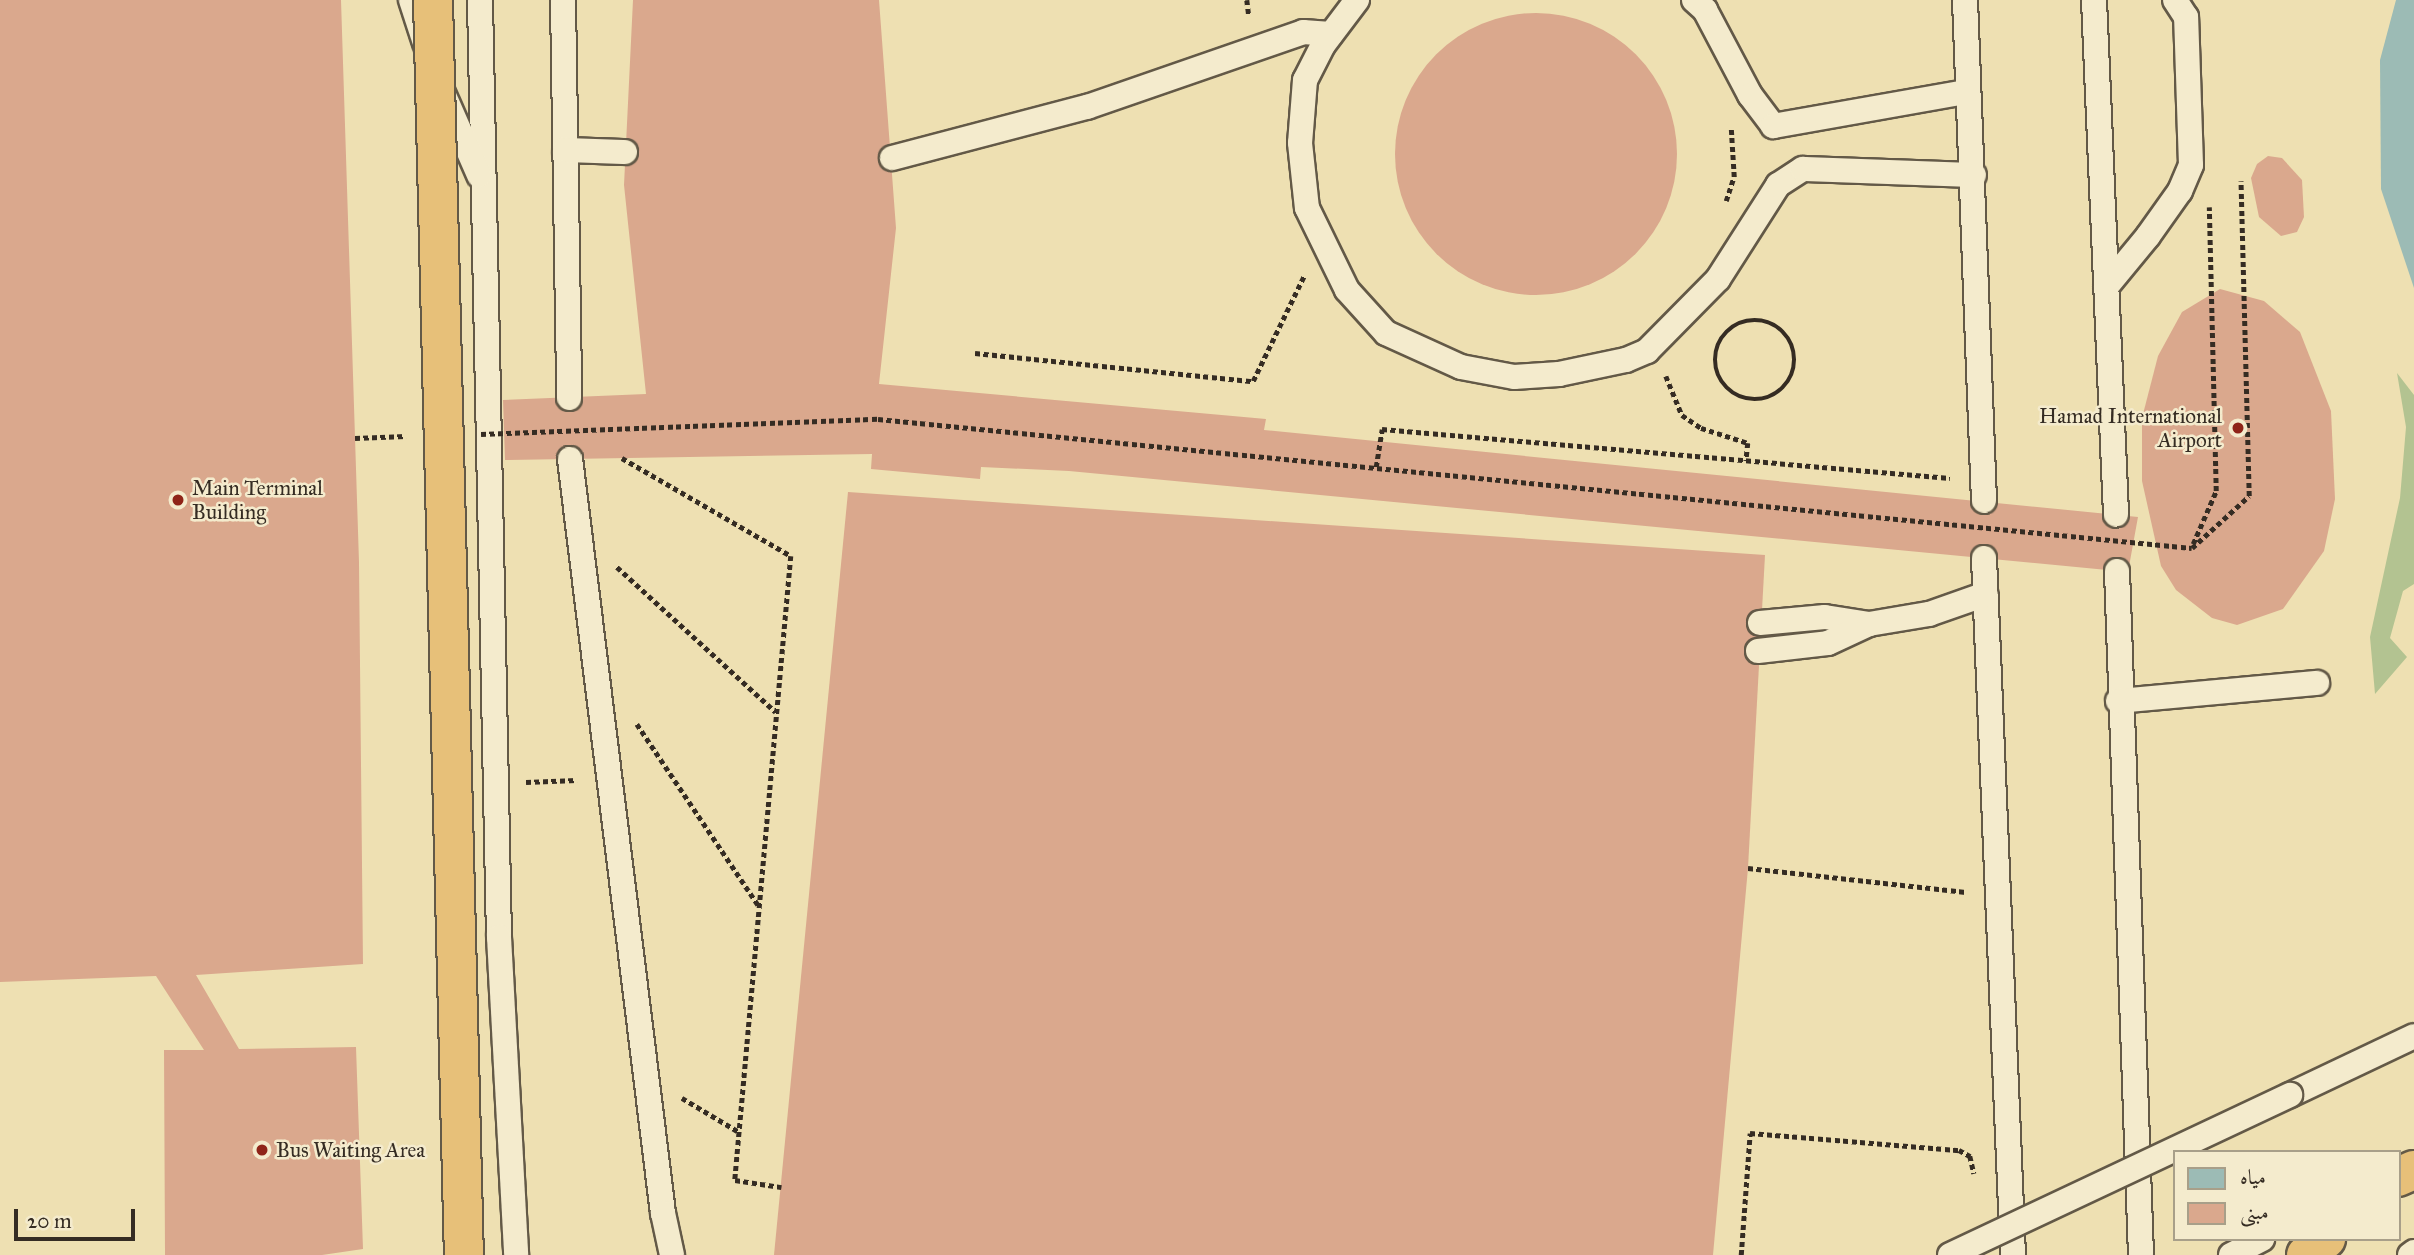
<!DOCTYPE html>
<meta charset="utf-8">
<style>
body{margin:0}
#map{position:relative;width:2414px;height:1255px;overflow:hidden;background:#eee0b2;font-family:"IM FELL Great Primer",Amiri,serif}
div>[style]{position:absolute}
.green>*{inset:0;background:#b3c391}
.water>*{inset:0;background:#9cbbb5}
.building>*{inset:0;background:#daa88d}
.round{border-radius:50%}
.path>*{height:4.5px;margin-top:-2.25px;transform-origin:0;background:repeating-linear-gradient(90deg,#352c23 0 5px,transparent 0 8.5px)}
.path>.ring{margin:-2.25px;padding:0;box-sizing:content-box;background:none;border:4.5px solid #352c23;border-radius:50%}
.roads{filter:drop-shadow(2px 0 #635947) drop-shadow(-2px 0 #635947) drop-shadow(0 2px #635947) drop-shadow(0 -2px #635947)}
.service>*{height:24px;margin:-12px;padding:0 12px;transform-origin:12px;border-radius:12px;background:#f4ebcd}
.trunk>*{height:38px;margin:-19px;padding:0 19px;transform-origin:19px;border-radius:19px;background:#e7c079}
.path-bridge>*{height:4.5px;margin-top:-2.25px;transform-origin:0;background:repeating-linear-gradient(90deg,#352c23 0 5px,transparent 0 8.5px)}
.bridges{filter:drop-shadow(2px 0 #635947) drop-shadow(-2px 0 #635947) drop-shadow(0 2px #635947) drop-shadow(0 -2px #635947)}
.service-bridge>*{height:24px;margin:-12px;padding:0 12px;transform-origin:12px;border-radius:12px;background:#f4ebcd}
.trunk-bridge>*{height:38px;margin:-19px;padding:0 19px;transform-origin:19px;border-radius:19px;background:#e7c079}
.dots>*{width:19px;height:19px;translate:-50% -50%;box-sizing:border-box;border:4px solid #f4ebcd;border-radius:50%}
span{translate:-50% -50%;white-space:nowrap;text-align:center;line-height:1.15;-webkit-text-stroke:5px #f4ebcd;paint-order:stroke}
.poi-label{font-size:21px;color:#352c23}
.right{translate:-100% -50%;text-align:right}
.left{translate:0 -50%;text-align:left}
.legend{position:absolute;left:2173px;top:1150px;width:228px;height:91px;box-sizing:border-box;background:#f4ebcd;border:2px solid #a89f89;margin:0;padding:9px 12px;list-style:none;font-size:21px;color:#352c23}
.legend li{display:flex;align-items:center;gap:14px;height:35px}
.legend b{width:35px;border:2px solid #a89f89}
.scale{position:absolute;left:14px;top:1209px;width:121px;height:32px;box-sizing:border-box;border:4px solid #352c23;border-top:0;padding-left:9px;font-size:21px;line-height:24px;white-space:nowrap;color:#352c23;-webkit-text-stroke:5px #f4ebcd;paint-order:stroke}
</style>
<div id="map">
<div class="green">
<div style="clip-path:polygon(2397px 373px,2414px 395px,2414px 584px,2403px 591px,2390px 638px,2407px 657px,2375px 694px,2370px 637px,2400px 498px,2406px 427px)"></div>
</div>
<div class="water">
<div style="clip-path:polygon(2396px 0,2414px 0,2414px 288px,2381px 189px,2380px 60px)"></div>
</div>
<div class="building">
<div style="clip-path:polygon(0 0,341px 0,359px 562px,363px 964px,196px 975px,239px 1049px,356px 1047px,363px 1249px,322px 1255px,165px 1255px,164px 1050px,204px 1050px,156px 976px,0 982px)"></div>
<div style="clip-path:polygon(633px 0,879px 0,896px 228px,879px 384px,1266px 419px,1264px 430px,2138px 517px,2128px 572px,1069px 471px,981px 467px,980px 479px,871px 469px,872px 454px,505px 460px,503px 400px,646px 394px,624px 185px)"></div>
<div class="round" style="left:1395px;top:13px;width:282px;height:282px"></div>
<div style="clip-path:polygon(2268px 156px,2282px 158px,2302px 180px,2304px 217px,2297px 232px,2281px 236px,2259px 217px,2251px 178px,2257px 164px)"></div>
<div style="clip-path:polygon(2220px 289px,2264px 301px,2300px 332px,2331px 411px,2335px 499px,2324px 551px,2283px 609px,2237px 625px,2212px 618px,2176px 590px,2161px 566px,2142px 481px,2142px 418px,2158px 356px,2182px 312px)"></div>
<div style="clip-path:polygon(848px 492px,1765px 555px,1748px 868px,1713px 1255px,774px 1255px)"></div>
</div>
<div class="path">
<div style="left:1247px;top:0;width:16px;rotate:83deg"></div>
<div style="left:1726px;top:201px;width:25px;rotate:-72deg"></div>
<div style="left:1734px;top:177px;width:49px;rotate:-93.5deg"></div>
<div class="ring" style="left:1715px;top:320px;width:75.5px;height:75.5px"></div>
<div style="left:975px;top:353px;width:279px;rotate:5.8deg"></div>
<div style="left:1253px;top:381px;width:117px;rotate:-64.1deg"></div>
<div style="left:1666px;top:376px;width:42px;rotate:67.7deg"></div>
<div style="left:1682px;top:415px;width:23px;rotate:34deg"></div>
<div style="left:1701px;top:428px;width:49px;rotate:17.7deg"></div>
<div style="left:1748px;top:443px;width:18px;rotate:96deg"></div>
<div style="left:622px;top:458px;width:195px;rotate:30.1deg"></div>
<div style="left:791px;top:556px;width:627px;rotate:95.13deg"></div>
<div style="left:735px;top:1180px;width:47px;rotate:8.7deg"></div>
<div style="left:1376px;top:467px;width:38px;rotate:-81deg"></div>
<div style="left:1382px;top:429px;width:570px;rotate:4.93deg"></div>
<div style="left:2193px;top:544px;width:58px;rotate:-66.5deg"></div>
<div style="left:2216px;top:491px;width:284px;rotate:-91.4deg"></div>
<div style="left:2192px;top:548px;width:77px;rotate:-42.4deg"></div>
<div style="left:2249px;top:496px;width:315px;rotate:-91.5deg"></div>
<div style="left:617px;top:567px;width:215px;rotate:42.4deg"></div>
<div style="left:637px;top:724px;width:219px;rotate:56.2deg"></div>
<div style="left:526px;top:782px;width:51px;rotate:-2.2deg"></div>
<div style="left:1748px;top:868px;width:219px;rotate:6.3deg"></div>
<div style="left:682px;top:1098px;width:66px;rotate:30.8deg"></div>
<div style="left:1741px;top:1255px;width:122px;rotate:-85.8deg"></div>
<div style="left:1750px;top:1133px;width:210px;rotate:4.7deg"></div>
<div style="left:1959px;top:1150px;width:13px;rotate:29deg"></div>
<div style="left:1970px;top:1156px;width:18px;rotate:77deg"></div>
</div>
<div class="roads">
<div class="service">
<div style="left:411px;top:0;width:45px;rotate:72deg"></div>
<div style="left:480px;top:0;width:937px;rotate:88.84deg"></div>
<div style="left:499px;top:937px;width:318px;rotate:86.9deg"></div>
<div style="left:563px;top:0;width:398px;rotate:89.1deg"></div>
<div style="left:1357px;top:0;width:56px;rotate:127.1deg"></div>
<div style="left:1323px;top:45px;width:39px;rotate:117deg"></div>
<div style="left:1305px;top:80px;width:63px;rotate:94.5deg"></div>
<div style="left:1300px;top:143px;width:65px;rotate:83.9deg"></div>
<div style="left:1307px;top:208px;width:91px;rotate:64deg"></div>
<div style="left:1347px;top:290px;width:58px;rotate:47.8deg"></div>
<div style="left:1386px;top:333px;width:82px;rotate:24.4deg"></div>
<div style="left:1461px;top:367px;width:54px;rotate:10.7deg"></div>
<div style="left:1514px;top:377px;width:45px;rotate:-3.8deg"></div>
<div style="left:1559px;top:374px;width:68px;rotate:-11.8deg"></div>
<div style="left:1626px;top:360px;width:23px;rotate:-23deg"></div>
<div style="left:1647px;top:351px;width:101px;rotate:-45.4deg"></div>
<div style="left:1718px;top:279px;width:112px;rotate:-57.4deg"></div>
<div style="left:1778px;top:185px;width:30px;rotate:-33deg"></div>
<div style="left:1803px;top:169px;width:171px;rotate:2deg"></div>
<div style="left:1694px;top:0;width:15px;rotate:42deg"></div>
<div style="left:1705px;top:10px;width:96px;rotate:62.1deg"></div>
<div style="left:1750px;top:95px;width:39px;rotate:53deg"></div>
<div style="left:1773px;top:126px;width:195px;rotate:-10deg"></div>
<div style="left:1965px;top:0;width:501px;rotate:87.83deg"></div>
<div style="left:2094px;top:0;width:515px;rotate:87.55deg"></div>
<div style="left:443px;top:93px;width:90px;rotate:66.3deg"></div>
<div style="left:565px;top:150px;width:60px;rotate:1.9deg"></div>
<div style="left:892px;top:158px;width:202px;rotate:-14.7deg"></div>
<div style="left:1087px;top:107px;width:229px;rotate:-19.1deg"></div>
<div style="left:1303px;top:32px;width:28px;rotate:4deg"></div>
<div style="left:2106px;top:287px;width:66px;rotate:-50.5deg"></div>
<div style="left:2148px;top:236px;width:55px;rotate:-54.6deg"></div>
<div style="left:2180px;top:191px;width:28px;rotate:-67deg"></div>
<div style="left:2191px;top:165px;width:148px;rotate:-91.9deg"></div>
<div style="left:2186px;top:17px;width:20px;rotate:-123deg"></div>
<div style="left:570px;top:459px;width:760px;rotate:82.97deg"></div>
<div style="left:663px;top:1213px;width:43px;rotate:77.9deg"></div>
<div style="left:1984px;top:558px;width:698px;rotate:87.62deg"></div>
<div style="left:2117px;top:571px;width:684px;rotate:87.99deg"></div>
<div style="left:1760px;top:623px;width:65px;rotate:-5.3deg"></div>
<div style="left:1825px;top:617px;width:45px;rotate:9deg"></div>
<div style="left:1758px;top:651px;width:70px;rotate:-6.5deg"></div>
<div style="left:1828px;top:643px;width:45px;rotate:-24.9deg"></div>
<div style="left:1869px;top:624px;width:61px;rotate:-9.5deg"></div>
<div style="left:1929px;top:614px;width:60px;rotate:-19.3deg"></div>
<div style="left:2118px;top:701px;width:200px;rotate:-5.2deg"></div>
<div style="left:2290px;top:1095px;width:137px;rotate:-25.4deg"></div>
<div style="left:2410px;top:1255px;width:5px;rotate:-37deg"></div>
</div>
<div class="trunk">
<div style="left:2398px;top:1177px;width:17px;rotate:-24deg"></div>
<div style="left:2306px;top:1255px;width:26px;rotate:-39deg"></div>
</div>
</div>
<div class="path-bridge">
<div style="left:481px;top:434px;width:397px;rotate:-2.2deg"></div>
<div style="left:878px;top:419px;width:1320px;rotate:5.61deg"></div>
<div style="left:355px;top:438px;width:51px;rotate:-2.2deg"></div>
</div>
<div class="bridges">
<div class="service-bridge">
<div style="left:1950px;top:1255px;width:376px;rotate:-25.2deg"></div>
<div style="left:2231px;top:1255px;width:35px;rotate:-27deg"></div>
</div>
<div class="trunk-bridge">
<div style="left:433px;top:0;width:1255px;rotate:88.59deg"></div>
</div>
</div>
<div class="dots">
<div style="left:2238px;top:428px;background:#8f2418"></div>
<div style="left:178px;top:500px;background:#8f2418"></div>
<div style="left:262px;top:1150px;background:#8f2418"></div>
</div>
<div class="poi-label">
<span class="right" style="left:2222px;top:428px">Hamad International<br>Airport</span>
<span class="left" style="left:192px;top:500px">Main Terminal<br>Building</span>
<span class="left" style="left:276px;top:1150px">Bus Waiting Area</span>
</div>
<ul class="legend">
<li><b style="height:19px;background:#9cbbb5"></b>مياه</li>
<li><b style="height:19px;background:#daa88d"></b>مبنى</li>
</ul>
<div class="scale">20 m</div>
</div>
